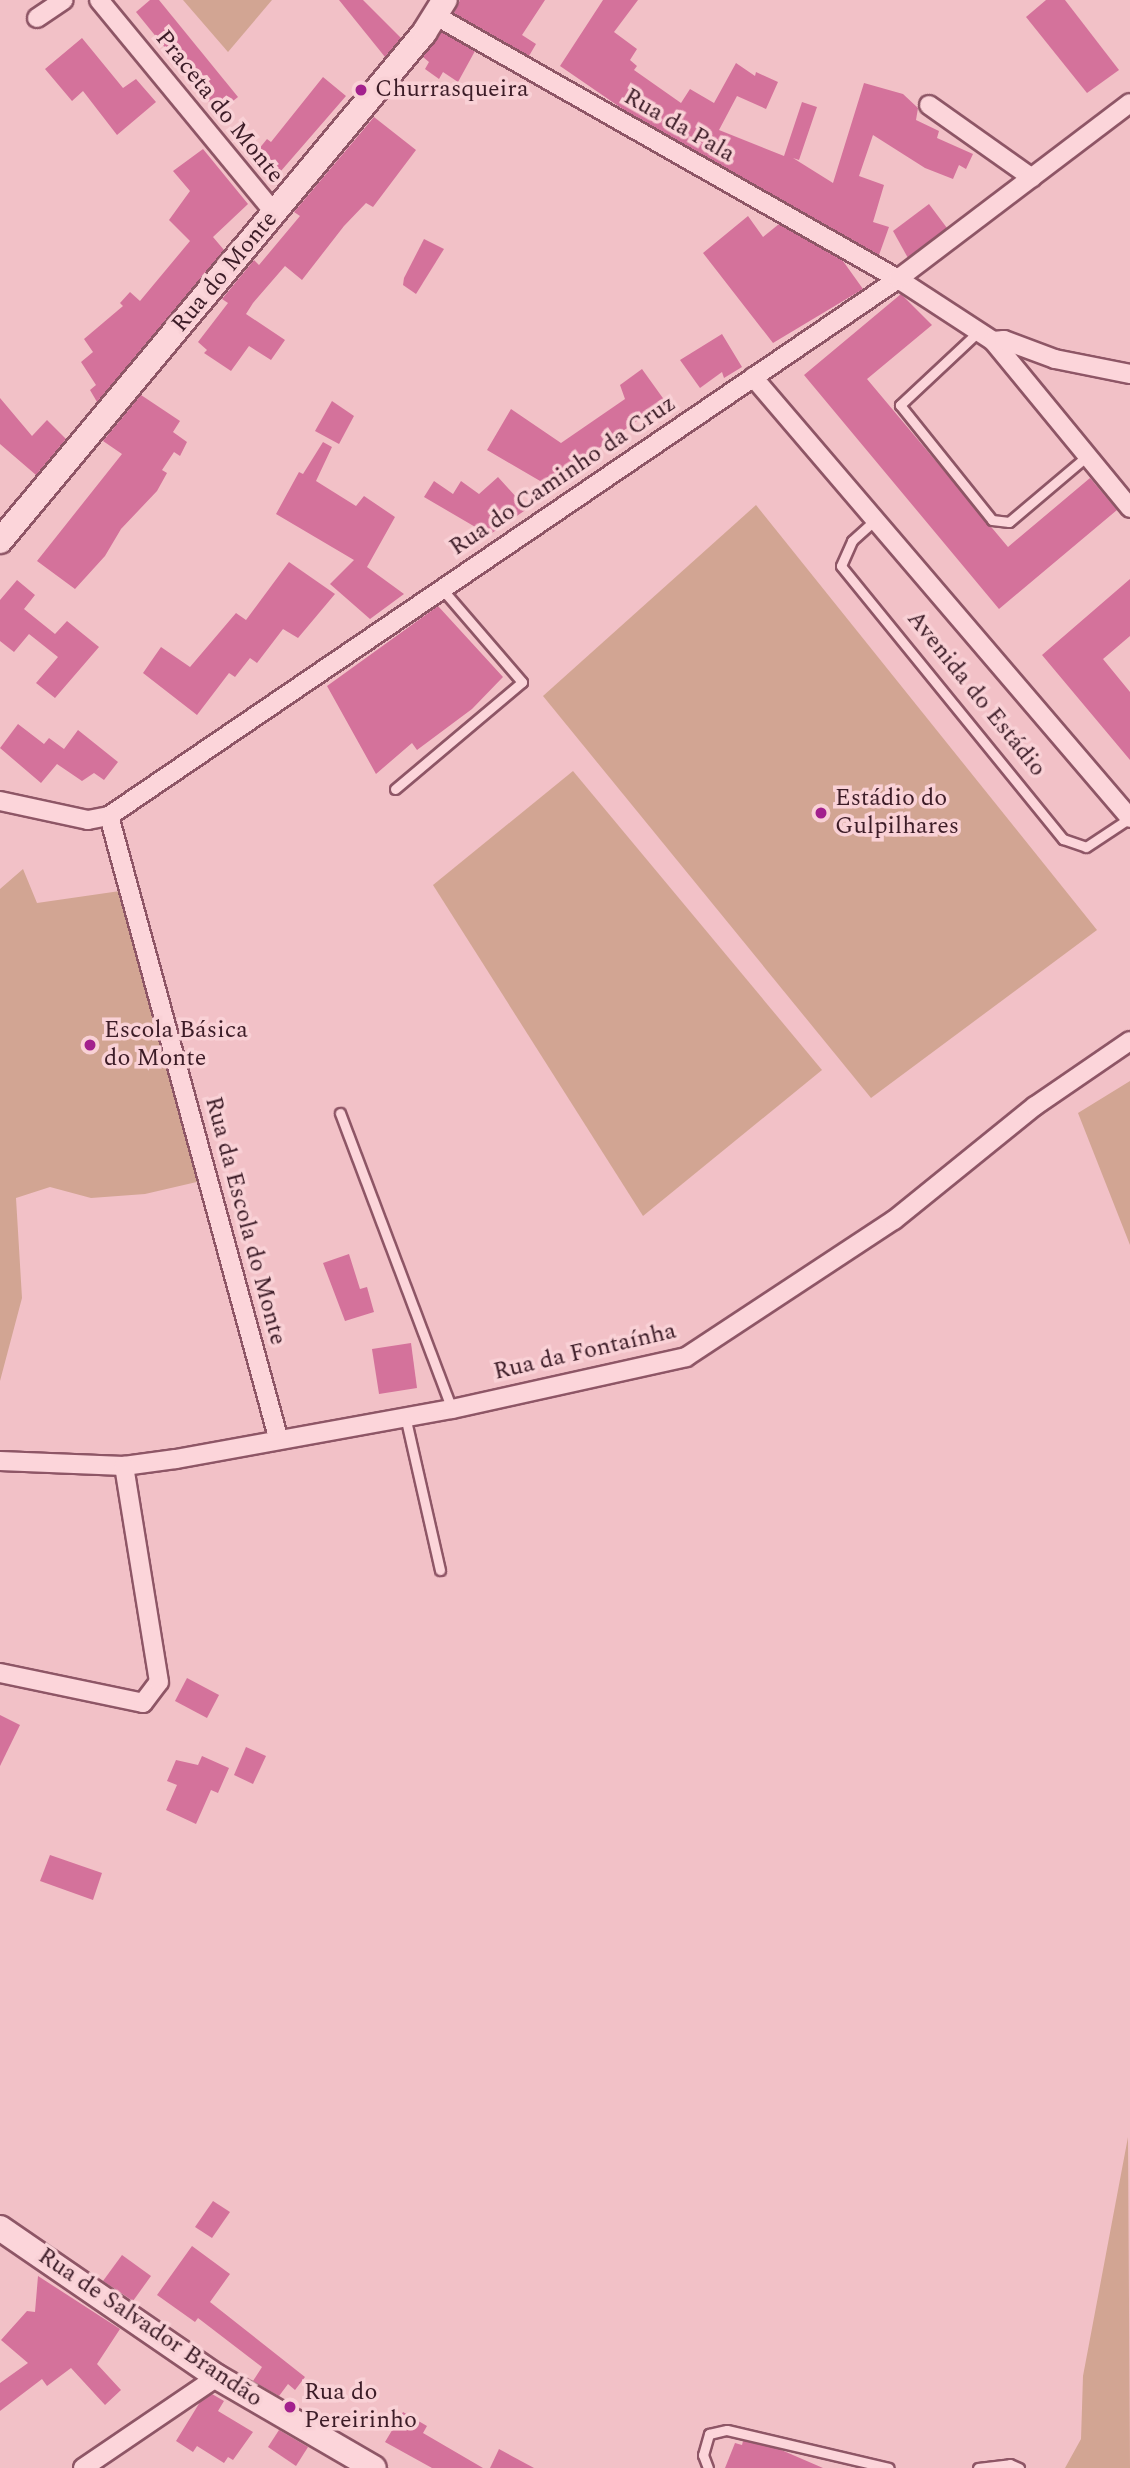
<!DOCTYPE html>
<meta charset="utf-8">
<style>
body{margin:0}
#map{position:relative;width:1130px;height:2468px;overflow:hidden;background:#f2c1c7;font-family:Spectral,serif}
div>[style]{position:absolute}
.green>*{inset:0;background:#d2a593}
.building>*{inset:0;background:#d4729b}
.roads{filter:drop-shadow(2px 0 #8e5666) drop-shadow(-2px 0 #8e5666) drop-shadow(0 2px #8e5666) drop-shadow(0 -2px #8e5666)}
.lane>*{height:9px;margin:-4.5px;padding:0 4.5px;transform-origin:4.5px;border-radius:4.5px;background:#fcd5da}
.street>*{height:18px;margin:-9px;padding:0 9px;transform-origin:9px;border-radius:9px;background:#fcd5da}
.secondary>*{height:24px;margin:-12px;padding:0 12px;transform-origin:12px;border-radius:12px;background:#fcd5da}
.dots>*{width:19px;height:19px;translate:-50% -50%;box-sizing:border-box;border:4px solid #f9d1d6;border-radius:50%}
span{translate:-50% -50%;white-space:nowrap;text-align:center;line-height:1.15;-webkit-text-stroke:7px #f9d1d6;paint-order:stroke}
.poi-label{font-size:24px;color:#3c1c27}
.left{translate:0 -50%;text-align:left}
.street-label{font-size:24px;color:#3c1c27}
</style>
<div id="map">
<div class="green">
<div style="clip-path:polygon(183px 0,272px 0,228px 52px)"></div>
<div style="clip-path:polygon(756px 505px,1097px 930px,871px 1098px,543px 696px)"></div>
<div style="clip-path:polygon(573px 771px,822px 1070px,643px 1216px,433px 885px)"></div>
<div style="clip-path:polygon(23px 869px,37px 903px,120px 891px,201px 1181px,145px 1194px,91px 1198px,50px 1187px,16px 1198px,22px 1298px,0 1381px,0 889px)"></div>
<div style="clip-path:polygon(1130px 1081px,1130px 1245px,1078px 1113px)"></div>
<div style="clip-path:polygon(1128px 2137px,1130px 2468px,1065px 2468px,1081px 2439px,1083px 2376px)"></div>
</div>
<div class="building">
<div style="clip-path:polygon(150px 0,159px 0,238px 97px,218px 113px,136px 12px)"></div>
<div style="clip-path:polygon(339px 0,363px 0,401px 38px,385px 57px)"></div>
<div style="clip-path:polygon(460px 0,545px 0,522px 35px,536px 44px,529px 56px,454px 13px)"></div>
<div style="clip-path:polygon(603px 0,638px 0,614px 32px,637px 49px,630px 60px,637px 66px,634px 70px,681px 103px,690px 89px,714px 103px,736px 63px,755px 76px,756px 72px,778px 82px,766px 109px,737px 96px,719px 130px,784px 156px,802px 102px,817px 107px,799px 160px,793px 158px,833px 183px,864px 83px,903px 94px,918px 108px,916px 120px,939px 131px,937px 138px,973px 154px,966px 169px,959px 165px,953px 179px,925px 168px,873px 135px,859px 176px,884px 185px,873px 222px,889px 227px,879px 255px,627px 112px,560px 66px)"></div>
<div style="clip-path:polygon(1046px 0,1065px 0,1119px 70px,1087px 93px,1026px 17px)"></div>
<div style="clip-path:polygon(442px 32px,475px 51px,458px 82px,443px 72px,439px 79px,425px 69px,429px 62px,423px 57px)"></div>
<div style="clip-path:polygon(82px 38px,123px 88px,136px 79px,156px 102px,117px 135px,83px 91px,72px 101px,45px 69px)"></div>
<div style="clip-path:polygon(323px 77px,346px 96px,274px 179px,250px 160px,267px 139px,271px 142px)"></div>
<div style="clip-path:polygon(374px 117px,416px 150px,373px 207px,366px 203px,344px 226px,302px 280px,285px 266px,253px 303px,246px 314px,285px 340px,271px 360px,249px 346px,231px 371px,204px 353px,207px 350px,198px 342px,228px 303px,222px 299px,254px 260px,259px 265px,300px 216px,294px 212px)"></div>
<div style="clip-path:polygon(203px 149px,248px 204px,213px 237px,224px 250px,97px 402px,90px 390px,96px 385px,81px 362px,93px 352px,84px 339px,123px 306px,120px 303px,130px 292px,140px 301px,190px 241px,169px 220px,190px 191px,173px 171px)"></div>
<div style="clip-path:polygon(929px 204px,947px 228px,908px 258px,893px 231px)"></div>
<div style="clip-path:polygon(748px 216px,763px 237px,779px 224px,843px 261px,863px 289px,773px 343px,703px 253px)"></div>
<div style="clip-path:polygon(424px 239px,444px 249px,416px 294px,403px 285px,404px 278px)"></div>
<div style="clip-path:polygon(901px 294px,932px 325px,867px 379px,1008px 547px,1090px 478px,1117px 510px,999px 609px,804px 375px)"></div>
<div style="clip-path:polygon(722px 334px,742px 367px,724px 378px,722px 372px,700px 388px,680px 360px)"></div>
<div style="clip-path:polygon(642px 369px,665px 401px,547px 485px,487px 450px,511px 409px,561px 443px,625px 399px,620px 385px)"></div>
<div style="clip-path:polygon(141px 395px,180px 421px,173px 432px,187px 442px,180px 456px,174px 452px,162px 470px,167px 473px,157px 491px,121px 529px,105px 556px,75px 589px,37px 561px,122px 454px,103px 441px)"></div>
<div style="clip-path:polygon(0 398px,32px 436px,47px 420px,66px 439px,36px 475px,0 444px)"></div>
<div style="clip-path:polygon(332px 401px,354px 416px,339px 444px,315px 431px)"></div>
<div style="clip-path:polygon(323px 442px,332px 447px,316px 481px,356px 506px,364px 496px,395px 517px,367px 567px,404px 594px,370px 619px,330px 584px,354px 560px,276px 514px,299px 472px,303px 474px)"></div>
<div style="clip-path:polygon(498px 477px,527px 509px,489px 535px,424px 497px,434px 481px,453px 494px,461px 481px,479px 494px)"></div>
<div style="clip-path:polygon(289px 562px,335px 594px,298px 638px,283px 629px,257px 663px,250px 658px,235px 677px,229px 673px,197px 715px,143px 673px,161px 647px,190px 667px,236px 613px,246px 620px)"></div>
<div style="clip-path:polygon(1130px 579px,1130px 636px,1103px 659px,1130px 692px,1130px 760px,1042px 655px)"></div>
<div style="clip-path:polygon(17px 580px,35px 595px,24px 609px,55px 634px,67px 621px,99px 647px,55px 698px,36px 683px,58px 657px,29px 634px,14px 652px,0 641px,0 600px)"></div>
<div style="clip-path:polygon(438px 606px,503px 677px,472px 709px,417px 750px,412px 743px,376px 774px,327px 686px)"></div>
<div style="clip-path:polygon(18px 724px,44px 744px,49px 738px,64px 749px,78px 730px,118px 762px,104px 780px,94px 773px,82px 781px,57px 764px,41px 783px,0 748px)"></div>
<div style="clip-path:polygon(349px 1254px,360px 1289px,367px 1287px,374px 1312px,345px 1321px,323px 1263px)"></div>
<div style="clip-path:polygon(411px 1343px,417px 1388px,379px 1394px,372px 1349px)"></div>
<div style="clip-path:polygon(187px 1678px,219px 1695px,207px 1718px,175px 1701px)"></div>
<div style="clip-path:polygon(0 1715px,20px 1725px,0 1766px)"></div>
<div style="clip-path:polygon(246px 1747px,266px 1756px,253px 1784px,234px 1775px)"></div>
<div style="clip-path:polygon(202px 1756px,229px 1768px,218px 1793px,211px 1790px,196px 1824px,166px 1810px,177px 1785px,167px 1781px,176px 1760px,198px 1765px)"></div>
<div style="clip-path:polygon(50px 1855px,102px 1873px,93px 1900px,40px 1881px)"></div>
<div style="clip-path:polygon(213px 2201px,230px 2212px,212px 2238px,195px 2227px)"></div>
<div style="clip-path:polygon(192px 2246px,230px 2274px,210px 2302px,305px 2377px,295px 2390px,288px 2384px,279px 2396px,253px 2381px,262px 2367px,198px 2318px,195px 2322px,157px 2295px)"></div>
<div style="clip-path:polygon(122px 2255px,151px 2276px,133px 2301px,103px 2281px)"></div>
<div style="clip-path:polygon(38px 2276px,120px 2329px,97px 2364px,121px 2390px,105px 2405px,71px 2368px,47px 2386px,42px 2379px,0 2411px,0 2383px,28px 2363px,1px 2340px,27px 2311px,35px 2312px)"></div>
<div style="clip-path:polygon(212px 2394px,224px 2401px,218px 2411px,253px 2432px,233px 2460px,228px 2457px,224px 2463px,197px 2446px,193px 2452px,176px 2441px,200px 2402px)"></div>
<div style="clip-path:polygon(403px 2412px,427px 2426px,423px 2433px,483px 2468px,432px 2468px,385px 2442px)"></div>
<div style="clip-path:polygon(279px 2430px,308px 2447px,296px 2466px,268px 2447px)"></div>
<div style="clip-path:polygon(743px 2441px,779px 2449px,823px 2468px,725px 2468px,735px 2443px,742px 2445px)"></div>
<div style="clip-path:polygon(499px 2449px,534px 2468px,490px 2468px)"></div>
</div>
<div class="roads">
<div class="lane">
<div style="left:978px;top:332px;width:107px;rotate:136.9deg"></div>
<div style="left:900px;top:405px;width:147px;rotate:51.3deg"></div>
<div style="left:992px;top:520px;width:17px;rotate:7deg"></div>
<div style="left:1009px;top:522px;width:102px;rotate:-40.2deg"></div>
<div style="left:875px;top:520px;width:31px;rotate:138deg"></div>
<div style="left:852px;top:541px;width:27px;rotate:114deg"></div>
<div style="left:841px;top:566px;width:352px;rotate:50.9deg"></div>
<div style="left:1063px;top:839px;width:24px;rotate:19deg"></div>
<div style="left:1086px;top:847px;width:53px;rotate:-33.4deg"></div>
<div style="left:395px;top:789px;width:166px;rotate:-40.1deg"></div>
<div style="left:522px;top:682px;width:123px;rotate:-130.7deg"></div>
<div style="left:340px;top:1113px;width:316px;rotate:69.3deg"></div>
<div style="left:405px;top:1416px;width:158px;rotate:77.2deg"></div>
<div style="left:708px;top:2468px;width:14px;rotate:-111deg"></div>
<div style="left:703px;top:2455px;width:22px;rotate:-74deg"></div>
<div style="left:709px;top:2434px;width:18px;rotate:-13deg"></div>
<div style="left:727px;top:2430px;width:166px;rotate:13.2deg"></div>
<div style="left:978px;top:2468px;width:32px;rotate:-7deg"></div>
<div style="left:1010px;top:2464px;width:10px;rotate:24deg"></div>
</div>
<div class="street">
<div style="left:99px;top:0;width:275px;rotate:50.5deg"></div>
<div style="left:436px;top:16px;width:532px;rotate:29.65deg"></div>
<div style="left:898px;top:279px;width:113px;rotate:33.1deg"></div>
<div style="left:993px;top:341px;width:216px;rotate:50.6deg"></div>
<div style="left:37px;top:18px;width:32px;rotate:-34deg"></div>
<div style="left:929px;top:105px;width:126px;rotate:35.3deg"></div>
<div style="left:993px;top:341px;width:11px;rotate:-5deg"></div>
<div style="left:1004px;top:340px;width:54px;rotate:20.4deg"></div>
<div style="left:1055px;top:359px;width:76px;rotate:11.3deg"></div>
<div style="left:753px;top:377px;width:580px;rotate:49.47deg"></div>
<div style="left:0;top:801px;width:90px;rotate:12.2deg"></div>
<div style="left:88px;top:820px;width:21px;rotate:-11deg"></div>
<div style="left:109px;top:816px;width:954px;rotate:-34.24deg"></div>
<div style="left:898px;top:279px;width:291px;rotate:-37.2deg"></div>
<div style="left:109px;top:816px;width:644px;rotate:74.78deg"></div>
<div style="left:0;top:1461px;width:124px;rotate:2.3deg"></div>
<div style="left:124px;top:1466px;width:52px;rotate:-7.7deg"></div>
<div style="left:176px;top:1459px;width:280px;rotate:-10.3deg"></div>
<div style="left:452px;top:1409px;width:240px;rotate:-12.5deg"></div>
<div style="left:686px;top:1357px;width:249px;rotate:-33.4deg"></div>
<div style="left:894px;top:1220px;width:181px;rotate:-39deg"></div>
<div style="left:1035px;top:1106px;width:115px;rotate:-34.4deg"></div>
<div style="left:0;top:1673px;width:146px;rotate:11.8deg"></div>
<div style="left:143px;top:1703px;width:26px;rotate:-53deg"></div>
<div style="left:159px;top:1682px;width:219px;rotate:-99.2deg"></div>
<div style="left:83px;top:2468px;width:162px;rotate:-34.2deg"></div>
</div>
<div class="secondary">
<div style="left:0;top:541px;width:662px;rotate:-50.15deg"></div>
<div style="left:424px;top:33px;width:39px;rotate:-58deg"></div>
<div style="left:0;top:2228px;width:263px;rotate:34.5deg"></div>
<div style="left:217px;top:2377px;width:181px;rotate:30.1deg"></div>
</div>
</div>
<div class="dots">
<div style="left:361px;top:90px;background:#a3208d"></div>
<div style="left:821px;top:813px;background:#a3208d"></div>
<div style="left:90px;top:1045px;background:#a3208d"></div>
<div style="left:290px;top:2407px;background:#a3208d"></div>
</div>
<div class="poi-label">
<span class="left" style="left:375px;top:90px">Churrasqueira</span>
<span class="left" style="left:835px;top:813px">Estádio do<br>Gulpilhares</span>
<span class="left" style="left:104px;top:1045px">Escola Básica<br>do Monte</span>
<span class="left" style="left:304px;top:2407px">Rua do<br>Pereirinho</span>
</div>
<div class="street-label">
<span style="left:219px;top:107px;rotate:51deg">Praceta do Monte</span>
<span style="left:679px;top:126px;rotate:30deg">Rua da Pala</span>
<span style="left:225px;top:272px;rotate:-50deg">Rua do Monte</span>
<span style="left:563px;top:476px;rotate:-34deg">Rua do Caminho da Cruz</span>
<span style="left:976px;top:694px;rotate:51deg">Avenida do Estádio</span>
<span style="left:245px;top:1221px;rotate:75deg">Rua da Escola do Monte</span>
<span style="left:585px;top:1352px;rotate:-13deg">Rua da Fontaínha</span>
<span style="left:150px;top:2328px;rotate:34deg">Rua de Salvador Brandão</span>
</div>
</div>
